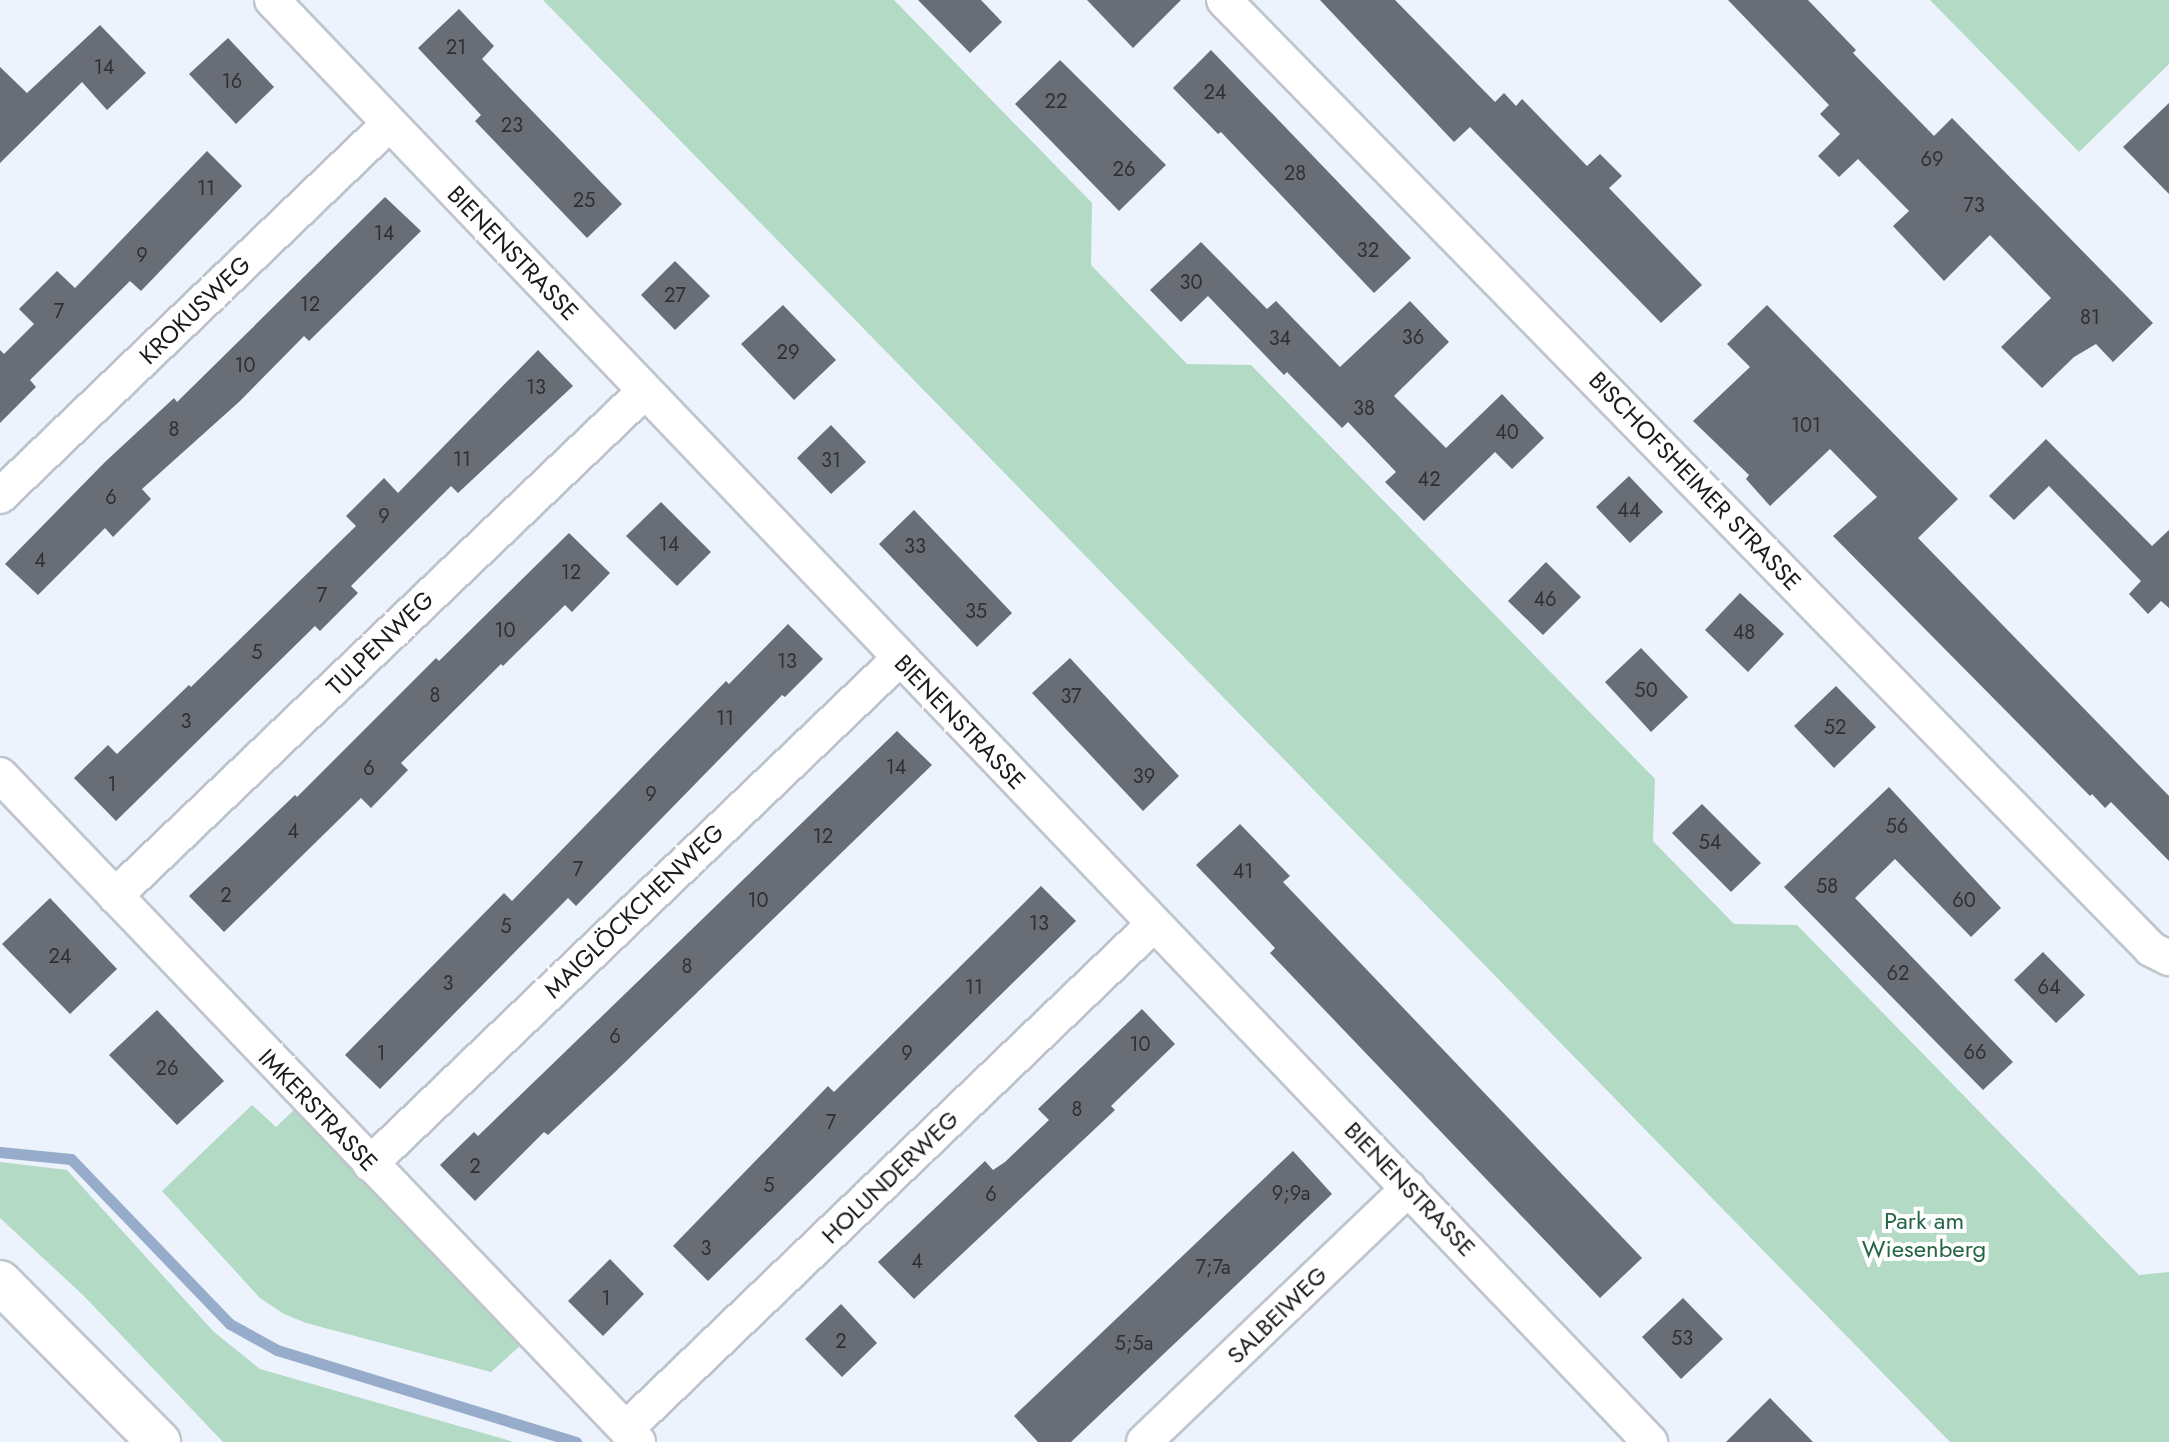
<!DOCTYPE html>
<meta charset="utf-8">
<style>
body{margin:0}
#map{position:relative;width:2169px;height:1442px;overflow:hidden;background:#ecf3fc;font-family:Jost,sans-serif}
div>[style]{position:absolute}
.green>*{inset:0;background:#b3dac4}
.stream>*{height:11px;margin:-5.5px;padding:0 5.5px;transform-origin:5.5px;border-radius:5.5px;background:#97abca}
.building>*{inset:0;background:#686d76}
.roads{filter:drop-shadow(2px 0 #bfc5ce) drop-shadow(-2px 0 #bfc5ce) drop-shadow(0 2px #bfc5ce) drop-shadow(0 -2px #bfc5ce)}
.minor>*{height:34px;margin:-17px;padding:0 17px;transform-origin:17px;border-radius:17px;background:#fff}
.tertiary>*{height:42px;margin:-21px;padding:0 21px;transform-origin:21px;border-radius:21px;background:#fff}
span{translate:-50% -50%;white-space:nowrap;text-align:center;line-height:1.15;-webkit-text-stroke:8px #fff;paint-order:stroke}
.number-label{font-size:20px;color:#2d3035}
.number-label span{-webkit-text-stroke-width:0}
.street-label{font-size:24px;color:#191b1f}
.park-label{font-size:24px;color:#256548}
</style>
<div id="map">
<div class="green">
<div style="clip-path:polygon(543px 0,894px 0,1092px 203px,1091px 265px,1187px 364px,1251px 365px,1655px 779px,1653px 841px,1734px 924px,1797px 925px,2139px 1275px,2169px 1272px,2169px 1442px,1950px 1442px)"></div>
<div style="clip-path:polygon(1930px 0,2169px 0,2169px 64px,2079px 152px)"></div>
<div style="clip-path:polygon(252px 1105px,276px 1127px,296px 1108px,521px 1345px,491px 1372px,306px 1323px,284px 1314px,260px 1298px,162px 1191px)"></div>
<div style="clip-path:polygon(0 1162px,67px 1170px,214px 1332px,260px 1369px,514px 1442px,223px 1442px,84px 1296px,0 1218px)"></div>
</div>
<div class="stream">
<div style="left:0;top:1152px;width:71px;rotate:5.6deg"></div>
<div style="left:71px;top:1159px;width:229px;rotate:46.1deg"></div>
<div style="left:230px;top:1324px;width:54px;rotate:29deg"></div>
<div style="left:277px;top:1350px;width:313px;rotate:17.1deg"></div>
</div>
<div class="building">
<div style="clip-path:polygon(918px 0,981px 0,1002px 22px,970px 53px)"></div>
<div style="clip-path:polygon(1087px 0,1181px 0,1133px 48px)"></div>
<div style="clip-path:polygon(1320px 0,1395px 0,1495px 102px,1504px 93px,1516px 106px,1522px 99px,1587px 166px,1600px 154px,1622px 176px,1609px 188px,1702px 285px,1661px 323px,1470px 127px,1454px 142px)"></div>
<div style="clip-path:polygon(1728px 0,1808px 0,1856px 50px,1853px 53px,1934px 136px,1952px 118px,2153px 323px,2113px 362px,2096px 344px,2074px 357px,2042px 388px,2001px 347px,2051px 298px,1990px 235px,1944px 281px,1893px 226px,1909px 211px,1858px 159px,1839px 177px,1818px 156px,1840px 134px,1820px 114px,1829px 105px)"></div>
<div style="clip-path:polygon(459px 9px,494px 46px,482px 59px,622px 204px,587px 238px,475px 121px,481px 115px,418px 48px)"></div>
<div style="clip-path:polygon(100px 25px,146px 73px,107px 110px,82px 82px,0 163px,0 67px,27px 93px)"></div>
<div style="clip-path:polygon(228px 38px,274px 87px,236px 124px,189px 74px)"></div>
<div style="clip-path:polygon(1211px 50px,1411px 258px,1374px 293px,1221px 132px,1218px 134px,1173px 88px)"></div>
<div style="clip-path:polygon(1060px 60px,1166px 165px,1119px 211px,1015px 104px)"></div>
<div style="clip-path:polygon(2169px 103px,2169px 194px,2123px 147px)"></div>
<div style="clip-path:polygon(207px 151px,242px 186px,141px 291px,130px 281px,30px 380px,36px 387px,0 423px,0 350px,4px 354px,34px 324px,19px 309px,57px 271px,75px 288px)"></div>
<div style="clip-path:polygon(385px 197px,421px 231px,309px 341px,304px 336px,240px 401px,142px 489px,151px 499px,113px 537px,105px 528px,38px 595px,5px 564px,105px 462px,174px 398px,177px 402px)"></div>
<div style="clip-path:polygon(1201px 242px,1267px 309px,1276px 301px,1340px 367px,1410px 301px,1449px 342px,1394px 396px,1446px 448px,1502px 394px,1544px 438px,1512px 469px,1495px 452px,1424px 521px,1385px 482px,1396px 472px,1348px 422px,1342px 428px,1287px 372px,1284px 375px,1208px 296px,1181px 322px,1150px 290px)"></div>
<div style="clip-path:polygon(675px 261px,710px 296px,675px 330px,641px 295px)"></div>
<div style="clip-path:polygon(783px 305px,836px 360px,794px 400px,741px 344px)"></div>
<div style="clip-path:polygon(1767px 305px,1958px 499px,1918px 538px,2169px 796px,2169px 861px,2111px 802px,2105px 808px,2092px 794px,2090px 796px,1833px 536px,1877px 497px,1830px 449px,1770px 506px,1746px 479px,1749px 475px,1693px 421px,1750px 367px,1727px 344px)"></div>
<div style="clip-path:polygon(538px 350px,573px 386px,458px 493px,451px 486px,351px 586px,358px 593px,320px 631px,315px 626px,116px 821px,74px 778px,108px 745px,117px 754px,189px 685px,191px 687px,356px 526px,346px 516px,384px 478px,398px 493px)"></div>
<div style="clip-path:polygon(831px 425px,866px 462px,831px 494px,797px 458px)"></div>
<div style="clip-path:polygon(2046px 439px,2152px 546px,2169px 530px,2169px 608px,2161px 601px,2148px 614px,2129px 594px,2141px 581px,2049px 486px,2014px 520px,1989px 496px)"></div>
<div style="clip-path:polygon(1629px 476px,1663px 512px,1630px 543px,1596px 507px)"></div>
<div style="clip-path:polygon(661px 502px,711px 552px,677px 586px,626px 536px)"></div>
<div style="clip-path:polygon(914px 510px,1012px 613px,977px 647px,879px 544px)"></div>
<div style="clip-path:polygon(569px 533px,610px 573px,572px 612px,565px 605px,503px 666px,501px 664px,401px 763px,408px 770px,371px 808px,361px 798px,224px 932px,189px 896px,295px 795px,297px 797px,436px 658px,439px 661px)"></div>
<div style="clip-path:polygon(1546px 562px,1581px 597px,1543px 635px,1508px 601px)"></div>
<div style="clip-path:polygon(1740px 593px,1784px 634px,1748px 672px,1705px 630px)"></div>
<div style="clip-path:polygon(788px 624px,823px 659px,785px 697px,782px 695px,576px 906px,568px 898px,380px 1089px,345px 1055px,504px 893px,512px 901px,726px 681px,729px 684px)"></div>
<div style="clip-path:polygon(1641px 648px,1688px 697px,1651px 732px,1605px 682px)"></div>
<div style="clip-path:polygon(1070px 658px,1179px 776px,1143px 811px,1032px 693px)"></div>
<div style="clip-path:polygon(1836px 686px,1876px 727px,1834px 768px,1794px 726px)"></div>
<div style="clip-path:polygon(897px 731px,932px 765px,614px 1073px,548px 1135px,544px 1132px,475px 1201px,440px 1165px,474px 1132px,478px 1136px)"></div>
<div style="clip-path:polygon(1889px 787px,2001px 908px,1971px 937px,1895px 859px,1855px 898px,2013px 1062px,1983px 1090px,1784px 887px)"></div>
<div style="clip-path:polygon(1702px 804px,1761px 863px,1731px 892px,1672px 833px)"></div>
<div style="clip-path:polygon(1240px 824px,1290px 876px,1283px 882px,1642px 1258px,1600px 1298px,1270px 953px,1275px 948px,1196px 865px)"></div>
<div style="clip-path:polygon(1041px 886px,1076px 921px,708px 1281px,673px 1246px,828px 1086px,834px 1092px)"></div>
<div style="clip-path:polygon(50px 898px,117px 969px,70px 1014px,2px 944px)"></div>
<div style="clip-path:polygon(2043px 952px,2085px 995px,2056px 1023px,2014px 980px)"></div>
<div style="clip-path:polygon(1142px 1009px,1175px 1044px,1111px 1106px,1115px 1110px,914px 1299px,878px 1262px,985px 1161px,993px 1170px,1005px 1162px,1049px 1120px,1038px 1109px)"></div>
<div style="clip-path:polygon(157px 1010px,224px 1081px,177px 1125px,109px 1055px)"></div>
<div style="clip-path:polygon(1293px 1151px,1332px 1194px,1071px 1442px,1038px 1442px,1014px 1416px)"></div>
<div style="clip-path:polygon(610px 1259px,644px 1294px,603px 1336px,568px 1301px)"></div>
<div style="clip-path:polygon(1683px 1298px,1723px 1339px,1681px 1379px,1642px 1337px)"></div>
<div style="clip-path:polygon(841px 1304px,877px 1343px,842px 1377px,805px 1339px)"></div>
<div style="clip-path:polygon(1770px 1398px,1813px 1442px,1726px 1442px)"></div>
</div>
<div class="roads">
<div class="minor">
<div style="left:272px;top:0;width:1995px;rotate:46.3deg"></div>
<div style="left:1224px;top:0;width:1327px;rotate:45.67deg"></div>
<div style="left:2151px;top:949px;width:20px;rotate:27deg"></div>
<div style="left:0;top:496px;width:538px;rotate:-43.72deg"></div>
<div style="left:0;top:775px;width:923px;rotate:46.27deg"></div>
<div style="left:115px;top:896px;width:732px;rotate:-43.62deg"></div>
<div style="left:370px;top:1164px;width:731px;rotate:-43.67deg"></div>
<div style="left:626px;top:1429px;width:731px;rotate:-43.72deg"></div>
<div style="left:1144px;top:1442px;width:367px;rotate:-43.8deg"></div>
</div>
<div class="tertiary">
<div style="left:0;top:1282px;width:226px;rotate:45.2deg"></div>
</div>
</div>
<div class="number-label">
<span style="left:456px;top:47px">21</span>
<span style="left:104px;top:67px">14</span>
<span style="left:232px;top:81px">16</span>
<span style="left:1215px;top:92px">24</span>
<span style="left:1056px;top:101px">22</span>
<span style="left:512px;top:125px">23</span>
<span style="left:1932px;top:159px">69</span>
<span style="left:1124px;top:169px">26</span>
<span style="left:1295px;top:173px">28</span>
<span style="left:206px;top:188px">11</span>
<span style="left:584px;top:200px">25</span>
<span style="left:1974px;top:205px">73</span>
<span style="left:384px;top:233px">14</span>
<span style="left:1368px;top:250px">32</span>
<span style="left:142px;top:255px">9</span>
<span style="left:1191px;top:282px">30</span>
<span style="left:675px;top:295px">27</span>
<span style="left:310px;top:304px">12</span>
<span style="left:59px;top:311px">7</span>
<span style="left:2090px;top:317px">81</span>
<span style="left:1413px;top:337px">36</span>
<span style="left:1280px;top:338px">34</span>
<span style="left:788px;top:352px">29</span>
<span style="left:245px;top:365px">10</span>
<span style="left:536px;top:387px">13</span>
<span style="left:1364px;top:408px">38</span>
<span style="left:1806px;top:425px">101</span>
<span style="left:174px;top:429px">8</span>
<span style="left:1507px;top:432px">40</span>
<span style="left:462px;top:459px">11</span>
<span style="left:831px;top:460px">31</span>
<span style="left:1429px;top:479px">42</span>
<span style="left:111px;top:497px">6</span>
<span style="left:1629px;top:510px">44</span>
<span style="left:384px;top:516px">9</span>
<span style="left:669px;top:544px">14</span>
<span style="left:915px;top:546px">33</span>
<span style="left:40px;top:560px">4</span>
<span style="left:571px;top:572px">12</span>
<span style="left:322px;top:595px">7</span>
<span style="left:1545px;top:599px">46</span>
<span style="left:976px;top:611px">35</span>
<span style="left:505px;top:630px">10</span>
<span style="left:1744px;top:632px">48</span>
<span style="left:257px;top:652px">5</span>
<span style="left:787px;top:661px">13</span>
<span style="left:1646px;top:690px">50</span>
<span style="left:435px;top:695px">8</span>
<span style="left:1071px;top:696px">37</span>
<span style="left:725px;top:718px">11</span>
<span style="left:186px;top:721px">3</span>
<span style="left:1835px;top:727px">52</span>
<span style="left:896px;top:767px">14</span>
<span style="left:369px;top:768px">6</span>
<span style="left:1144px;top:776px">39</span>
<span style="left:112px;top:784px">1</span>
<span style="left:651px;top:794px">9</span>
<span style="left:1897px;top:826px">56</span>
<span style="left:293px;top:831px">4</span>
<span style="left:823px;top:836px">12</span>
<span style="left:1710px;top:842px">54</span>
<span style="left:578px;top:869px">7</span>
<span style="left:1243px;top:871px">41</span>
<span style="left:1827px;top:886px">58</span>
<span style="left:226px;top:895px">2</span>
<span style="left:758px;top:900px">10</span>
<span style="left:1964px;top:900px">60</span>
<span style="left:1039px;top:923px">13</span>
<span style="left:506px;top:926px">5</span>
<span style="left:60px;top:956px">24</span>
<span style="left:687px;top:966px">8</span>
<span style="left:1898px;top:973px">62</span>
<span style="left:448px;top:983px">3</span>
<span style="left:974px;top:987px">11</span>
<span style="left:2049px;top:987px">64</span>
<span style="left:615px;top:1036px">6</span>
<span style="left:1140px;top:1044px">10</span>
<span style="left:1975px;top:1052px">66</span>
<span style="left:381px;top:1053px">1</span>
<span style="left:907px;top:1053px">9</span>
<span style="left:167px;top:1068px">26</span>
<span style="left:1077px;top:1109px">8</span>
<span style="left:831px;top:1122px">7</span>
<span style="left:475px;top:1166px">2</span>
<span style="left:769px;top:1185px">5</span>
<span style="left:1291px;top:1193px">9;9a</span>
<span style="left:991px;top:1194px">6</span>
<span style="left:706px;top:1248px">3</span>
<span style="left:917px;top:1261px">4</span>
<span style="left:1213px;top:1267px">7;7a</span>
<span style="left:606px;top:1298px">1</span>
<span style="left:1682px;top:1338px">53</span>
<span style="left:841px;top:1341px">2</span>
<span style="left:1134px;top:1343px">5;5a</span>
</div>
<div class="street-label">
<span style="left:513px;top:253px;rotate:46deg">BIENENSTRASSE</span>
<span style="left:195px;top:310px;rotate:-44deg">KROKUSWEG</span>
<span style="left:1695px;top:481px;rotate:46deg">BISCHOFSHEIMER STRASSE</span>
<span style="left:380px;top:643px;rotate:-44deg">TULPENWEG</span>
<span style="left:960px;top:722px;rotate:46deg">BIENENSTRASSE</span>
<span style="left:634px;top:911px;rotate:-44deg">MAIGLÖCKCHENWEG</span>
<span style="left:318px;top:1110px;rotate:46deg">IMKERSTRASSE</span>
<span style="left:890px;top:1177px;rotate:-44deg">HOLUNDERWEG</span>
<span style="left:1410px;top:1189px;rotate:46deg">BIENENSTRASSE</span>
<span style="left:1277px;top:1315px;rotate:-44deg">SALBEIWEG</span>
</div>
<div class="park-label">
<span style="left:1924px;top:1235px">Park am<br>Wiesenberg</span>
</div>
</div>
